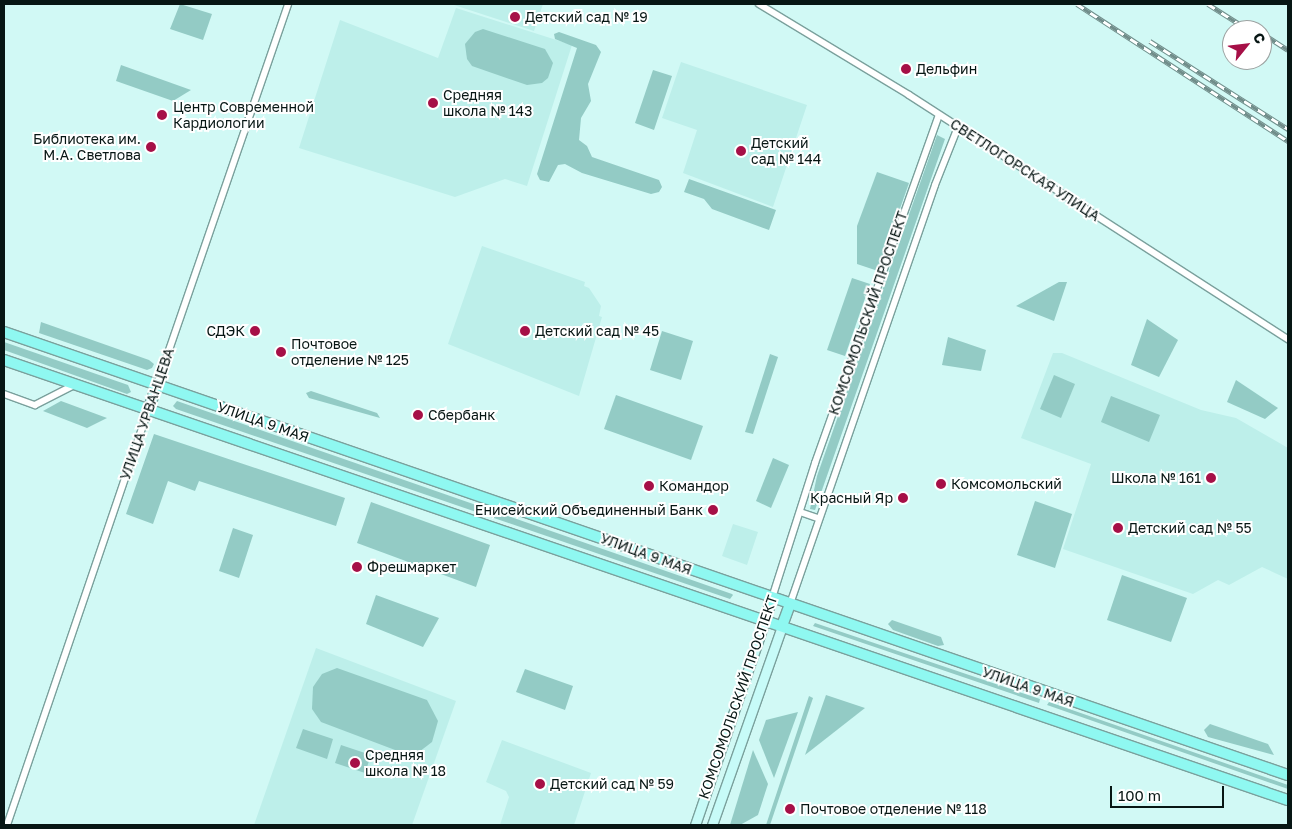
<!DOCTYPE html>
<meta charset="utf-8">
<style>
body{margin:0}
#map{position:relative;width:1292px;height:829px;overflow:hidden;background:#d1f9f5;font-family:"Golos Text",sans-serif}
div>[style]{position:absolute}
.built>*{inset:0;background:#bdefea}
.green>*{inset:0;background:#93cbc5}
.roads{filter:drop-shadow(1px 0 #7aa09c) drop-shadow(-1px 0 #7aa09c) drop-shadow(0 1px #7aa09c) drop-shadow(0 -1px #7aa09c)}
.minor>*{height:6px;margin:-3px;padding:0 3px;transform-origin:3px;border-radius:3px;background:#fff}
.secondary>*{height:9px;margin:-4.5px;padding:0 4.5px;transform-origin:4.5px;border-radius:4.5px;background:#c7fbf8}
.primary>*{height:10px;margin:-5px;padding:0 5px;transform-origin:5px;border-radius:5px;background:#8ff8f1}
.rail>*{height:4.5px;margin-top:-2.25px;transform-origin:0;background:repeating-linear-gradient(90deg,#fff 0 8px,#718d8a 0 16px);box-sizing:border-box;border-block:1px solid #718d8a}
.dots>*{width:14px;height:14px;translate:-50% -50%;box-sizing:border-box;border:2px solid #fff;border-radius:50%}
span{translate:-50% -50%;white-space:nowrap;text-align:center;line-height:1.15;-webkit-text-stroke:4px #fff;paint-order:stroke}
.poi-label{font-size:14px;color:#071614}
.left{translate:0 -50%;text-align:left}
.right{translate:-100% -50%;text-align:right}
.street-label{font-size:14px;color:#071614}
.frame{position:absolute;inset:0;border:5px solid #071614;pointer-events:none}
.north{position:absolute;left:1222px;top:20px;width:50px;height:50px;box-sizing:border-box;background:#fff;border:1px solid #9ca2a1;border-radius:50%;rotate:61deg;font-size:14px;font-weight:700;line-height:20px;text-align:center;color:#071614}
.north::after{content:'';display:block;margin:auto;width:18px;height:22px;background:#a61047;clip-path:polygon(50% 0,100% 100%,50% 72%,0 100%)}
.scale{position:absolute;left:1110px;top:786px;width:114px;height:22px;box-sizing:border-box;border:2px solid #071614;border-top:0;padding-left:6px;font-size:15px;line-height:18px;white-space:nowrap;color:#071614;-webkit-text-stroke:4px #fff;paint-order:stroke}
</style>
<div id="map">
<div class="built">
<div style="clip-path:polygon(451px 4px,543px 4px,534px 31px)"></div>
<div style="clip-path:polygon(456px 8px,572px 45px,527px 186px,505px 179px,455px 197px,299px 148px,340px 20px,438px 58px)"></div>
<div style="clip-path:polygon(681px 62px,807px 105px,773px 207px,683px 173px,697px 130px,662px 118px)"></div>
<div style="clip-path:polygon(482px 246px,585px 282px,584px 286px,589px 288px,601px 306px,599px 316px,602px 317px,579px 396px,448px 344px)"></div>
<div style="clip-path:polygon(1053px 353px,1062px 353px,1201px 410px,1236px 418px,1288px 448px,1288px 579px,1262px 567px,1229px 585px,1218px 580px,1193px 594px,1063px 549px,1091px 464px,1021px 438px)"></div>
<div style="clip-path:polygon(733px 524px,758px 532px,747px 565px,722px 556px)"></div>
<div style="clip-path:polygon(316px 648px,456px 701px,412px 825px,254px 825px)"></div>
<div style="clip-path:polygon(502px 740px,591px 773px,574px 825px,500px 825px,509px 797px,506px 791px,486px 782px)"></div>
</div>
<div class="green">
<div style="clip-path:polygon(180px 4px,212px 14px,203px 40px,170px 29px)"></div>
<div style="clip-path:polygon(483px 29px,545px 49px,553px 63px,548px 78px,542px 83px,527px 85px,472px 66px,467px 59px,465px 44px,475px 32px)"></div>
<div style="clip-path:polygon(559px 32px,596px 45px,601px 52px,588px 84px,591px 101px,581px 118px,579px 140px,587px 146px,592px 157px,659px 180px,662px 187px,659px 192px,651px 194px,582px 173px,565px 164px,558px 165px,549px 182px,540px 180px,537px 174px,577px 48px,555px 39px,554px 34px)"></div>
<div style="clip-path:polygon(121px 65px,191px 90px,173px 101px,116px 81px)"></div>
<div style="clip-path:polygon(653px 70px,672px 76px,654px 130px,635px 123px)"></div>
<div style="clip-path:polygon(937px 135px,945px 139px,815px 510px,810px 509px,817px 476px)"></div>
<div style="clip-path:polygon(877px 172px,909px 183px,878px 271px,857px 264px,857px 226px)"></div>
<div style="clip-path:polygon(689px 179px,776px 210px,769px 230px,712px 209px,704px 199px,684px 192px)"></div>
<div style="clip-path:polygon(852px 278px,870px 284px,845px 356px,827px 350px)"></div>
<div style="clip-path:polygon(1059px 282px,1067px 282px,1054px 321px,1016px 306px)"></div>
<div style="clip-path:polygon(1147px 319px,1178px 340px,1159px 377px,1131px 365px)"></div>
<div style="clip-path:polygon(41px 322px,149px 360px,154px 364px,152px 368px,147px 370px,39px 333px)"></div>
<div style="clip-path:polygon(662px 331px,693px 341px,681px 380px,650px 370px)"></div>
<div style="clip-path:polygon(948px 337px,986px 350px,981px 371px,942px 365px)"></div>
<div style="clip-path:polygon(4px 342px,128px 385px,131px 392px,127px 394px,4px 350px)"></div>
<div style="clip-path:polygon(770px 354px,778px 357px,753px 434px,745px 432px)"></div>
<div style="clip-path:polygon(1054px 375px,1075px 384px,1061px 418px,1040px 409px)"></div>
<div style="clip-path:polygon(1236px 380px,1278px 408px,1265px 419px,1227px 402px)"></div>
<div style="clip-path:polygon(311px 391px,377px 413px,380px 418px,309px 398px,306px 393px)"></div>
<div style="clip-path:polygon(616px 395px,703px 426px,691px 460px,604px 429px)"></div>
<div style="clip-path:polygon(1111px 396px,1160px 415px,1149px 442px,1101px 422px)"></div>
<div style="clip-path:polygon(61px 401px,107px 418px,87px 428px,43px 411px)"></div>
<div style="clip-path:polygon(177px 401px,732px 594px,733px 595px,730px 599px,176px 409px,173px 406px)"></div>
<div style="clip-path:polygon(154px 434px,345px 498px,336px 526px,199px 481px,195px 491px,168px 481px,153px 524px,126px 514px)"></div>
<div style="clip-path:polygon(773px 458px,789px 465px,771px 508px,756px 501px)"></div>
<div style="clip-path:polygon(1035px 501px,1072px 514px,1055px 568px,1017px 555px)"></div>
<div style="clip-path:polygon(371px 502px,490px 545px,476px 587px,357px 543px)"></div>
<div style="clip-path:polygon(233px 528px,253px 535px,239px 578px,219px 571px)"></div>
<div style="clip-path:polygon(1122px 575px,1187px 598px,1171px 642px,1107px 620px)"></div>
<div style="clip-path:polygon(376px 595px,439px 618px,423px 647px,366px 624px)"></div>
<div style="clip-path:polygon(892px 620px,941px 637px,944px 645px,938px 646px,893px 630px,888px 624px)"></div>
<div style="clip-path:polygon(815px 623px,1040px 699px,1039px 703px,813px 626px)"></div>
<div style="clip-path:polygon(337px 668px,427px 700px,438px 721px,432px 742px,419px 752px,403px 753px,321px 722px,312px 709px,313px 687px,322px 674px)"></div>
<div style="clip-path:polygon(525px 669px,573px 686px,565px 710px,516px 692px)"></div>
<div style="clip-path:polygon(826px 695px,865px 708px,805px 755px)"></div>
<div style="clip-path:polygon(809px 696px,813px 698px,770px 825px,766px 825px)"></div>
<div style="clip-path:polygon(1049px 702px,1288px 785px,1288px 789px,1047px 705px)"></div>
<div style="clip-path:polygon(798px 712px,774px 778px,759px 740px,766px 720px)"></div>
<div style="clip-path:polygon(1210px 724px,1268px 744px,1274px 755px,1208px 737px,1204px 730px)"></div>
<div style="clip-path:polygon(303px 729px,333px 739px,327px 759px,296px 748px)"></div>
<div style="clip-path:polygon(341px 745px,371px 755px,365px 773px,335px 763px)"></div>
<div style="clip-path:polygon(753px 750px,768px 784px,758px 815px,740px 825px,730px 825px)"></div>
</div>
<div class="roads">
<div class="minor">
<div style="left:759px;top:4px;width:175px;rotate:31.2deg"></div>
<div style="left:909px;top:95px;width:451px;rotate:32.8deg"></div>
<div style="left:157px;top:385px;width:403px;rotate:-71deg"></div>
<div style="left:4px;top:394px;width:33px;rotate:20deg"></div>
<div style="left:35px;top:405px;width:44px;rotate:-27.1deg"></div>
<div style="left:800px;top:512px;width:18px;rotate:19deg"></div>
<div style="left:772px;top:598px;width:142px;rotate:-72.3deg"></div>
<div style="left:815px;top:463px;width:369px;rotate:-70.4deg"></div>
<div style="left:790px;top:604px;width:443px;rotate:-70.9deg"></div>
<div style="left:935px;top:185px;width:62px;rotate:-68.4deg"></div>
<div style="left:7px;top:825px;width:437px;rotate:-71.2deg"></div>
</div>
<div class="secondary">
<div style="left:695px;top:825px;width:216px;rotate:-71.1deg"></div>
<div style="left:712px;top:825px;width:211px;rotate:-70.6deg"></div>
</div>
<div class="primary">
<div style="left:4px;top:332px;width:1358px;rotate:19.04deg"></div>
<div style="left:4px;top:360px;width:1357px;rotate:18.92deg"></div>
<div style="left:148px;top:411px;width:28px;rotate:-71deg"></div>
<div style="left:765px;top:621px;width:24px;rotate:-73deg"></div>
<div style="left:782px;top:626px;width:23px;rotate:-70deg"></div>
</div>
</div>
<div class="rail">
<div style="left:1077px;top:4px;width:252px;rotate:33deg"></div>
<div style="left:1208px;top:4px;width:49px;rotate:32.4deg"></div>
<div style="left:1262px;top:33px;width:31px;rotate:33deg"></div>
<div style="left:1150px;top:41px;width:164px;rotate:32.5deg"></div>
</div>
<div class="dots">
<div style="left:515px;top:17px;background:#a61047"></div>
<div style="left:906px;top:69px;background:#a61047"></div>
<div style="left:433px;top:103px;background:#a61047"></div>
<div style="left:162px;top:115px;background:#a61047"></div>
<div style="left:151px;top:147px;background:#a61047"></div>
<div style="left:741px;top:151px;background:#a61047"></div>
<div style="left:255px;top:331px;background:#a61047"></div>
<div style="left:525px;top:331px;background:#a61047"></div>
<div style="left:281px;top:352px;background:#a61047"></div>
<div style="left:418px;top:415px;background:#a61047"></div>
<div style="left:1211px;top:478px;background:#a61047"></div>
<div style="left:941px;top:484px;background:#a61047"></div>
<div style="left:649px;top:486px;background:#a61047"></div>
<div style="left:903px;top:498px;background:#a61047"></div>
<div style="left:713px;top:510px;background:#a61047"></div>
<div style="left:1118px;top:528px;background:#a61047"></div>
<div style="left:357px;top:567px;background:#a61047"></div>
<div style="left:355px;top:763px;background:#a61047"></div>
<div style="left:540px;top:784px;background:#a61047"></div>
<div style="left:790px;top:809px;background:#a61047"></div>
</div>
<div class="poi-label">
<span class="left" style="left:525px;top:17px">Детский сад № 19</span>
<span class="left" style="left:916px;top:69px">Дельфин</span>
<span class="left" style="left:443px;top:103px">Средняя<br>школа № 143</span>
<span class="left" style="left:173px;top:115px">Центр Современной<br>Кардиологии</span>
<span class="right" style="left:141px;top:147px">Библиотека им.<br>М.А. Светлова</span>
<span class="left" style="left:751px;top:151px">Детский<br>сад № 144</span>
<span class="right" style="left:245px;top:331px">СДЭК</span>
<span class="left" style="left:535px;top:331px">Детский сад № 45</span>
<span class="left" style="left:291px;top:352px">Почтовое<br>отделение № 125</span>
<span class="left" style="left:428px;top:415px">Сбербанк</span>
<span class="right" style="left:1201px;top:478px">Школа № 161</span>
<span class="left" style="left:951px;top:484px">Комсомольский</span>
<span class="left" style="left:659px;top:486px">Командор</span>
<span class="right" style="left:893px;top:498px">Красный Яр</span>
<span class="right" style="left:703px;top:510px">Енисейский Объединенный Банк</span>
<span class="left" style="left:1128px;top:528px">Детский сад № 55</span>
<span class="left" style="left:367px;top:567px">Фрешмаркет</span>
<span class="left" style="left:365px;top:763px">Средняя<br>школа № 18</span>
<span class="left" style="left:550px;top:784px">Детский сад № 59</span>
<span class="left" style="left:800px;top:809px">Почтовое отделение № 118</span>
</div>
<div class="street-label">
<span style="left:1025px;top:170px;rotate:33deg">СВЕТЛОГОРСКАЯ УЛИЦА</span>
<span style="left:868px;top:313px;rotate:-71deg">КОМСОМОЛЬСКИЙ ПРОСПЕКТ</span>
<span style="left:147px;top:414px;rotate:-71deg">УЛИЦА УРВАНЦЕВА</span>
<span style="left:263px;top:422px;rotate:19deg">УЛИЦА 9 МАЯ</span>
<span style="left:646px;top:554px;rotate:20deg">УЛИЦА 9 МАЯ</span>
<span style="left:1028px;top:687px;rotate:19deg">УЛИЦА 9 МАЯ</span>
<span style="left:738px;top:697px;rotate:-71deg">КОМСОМОЛЬСКИЙ ПРОСПЕКТ</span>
</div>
<div class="frame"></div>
<div class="north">С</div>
<div class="scale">100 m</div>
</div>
